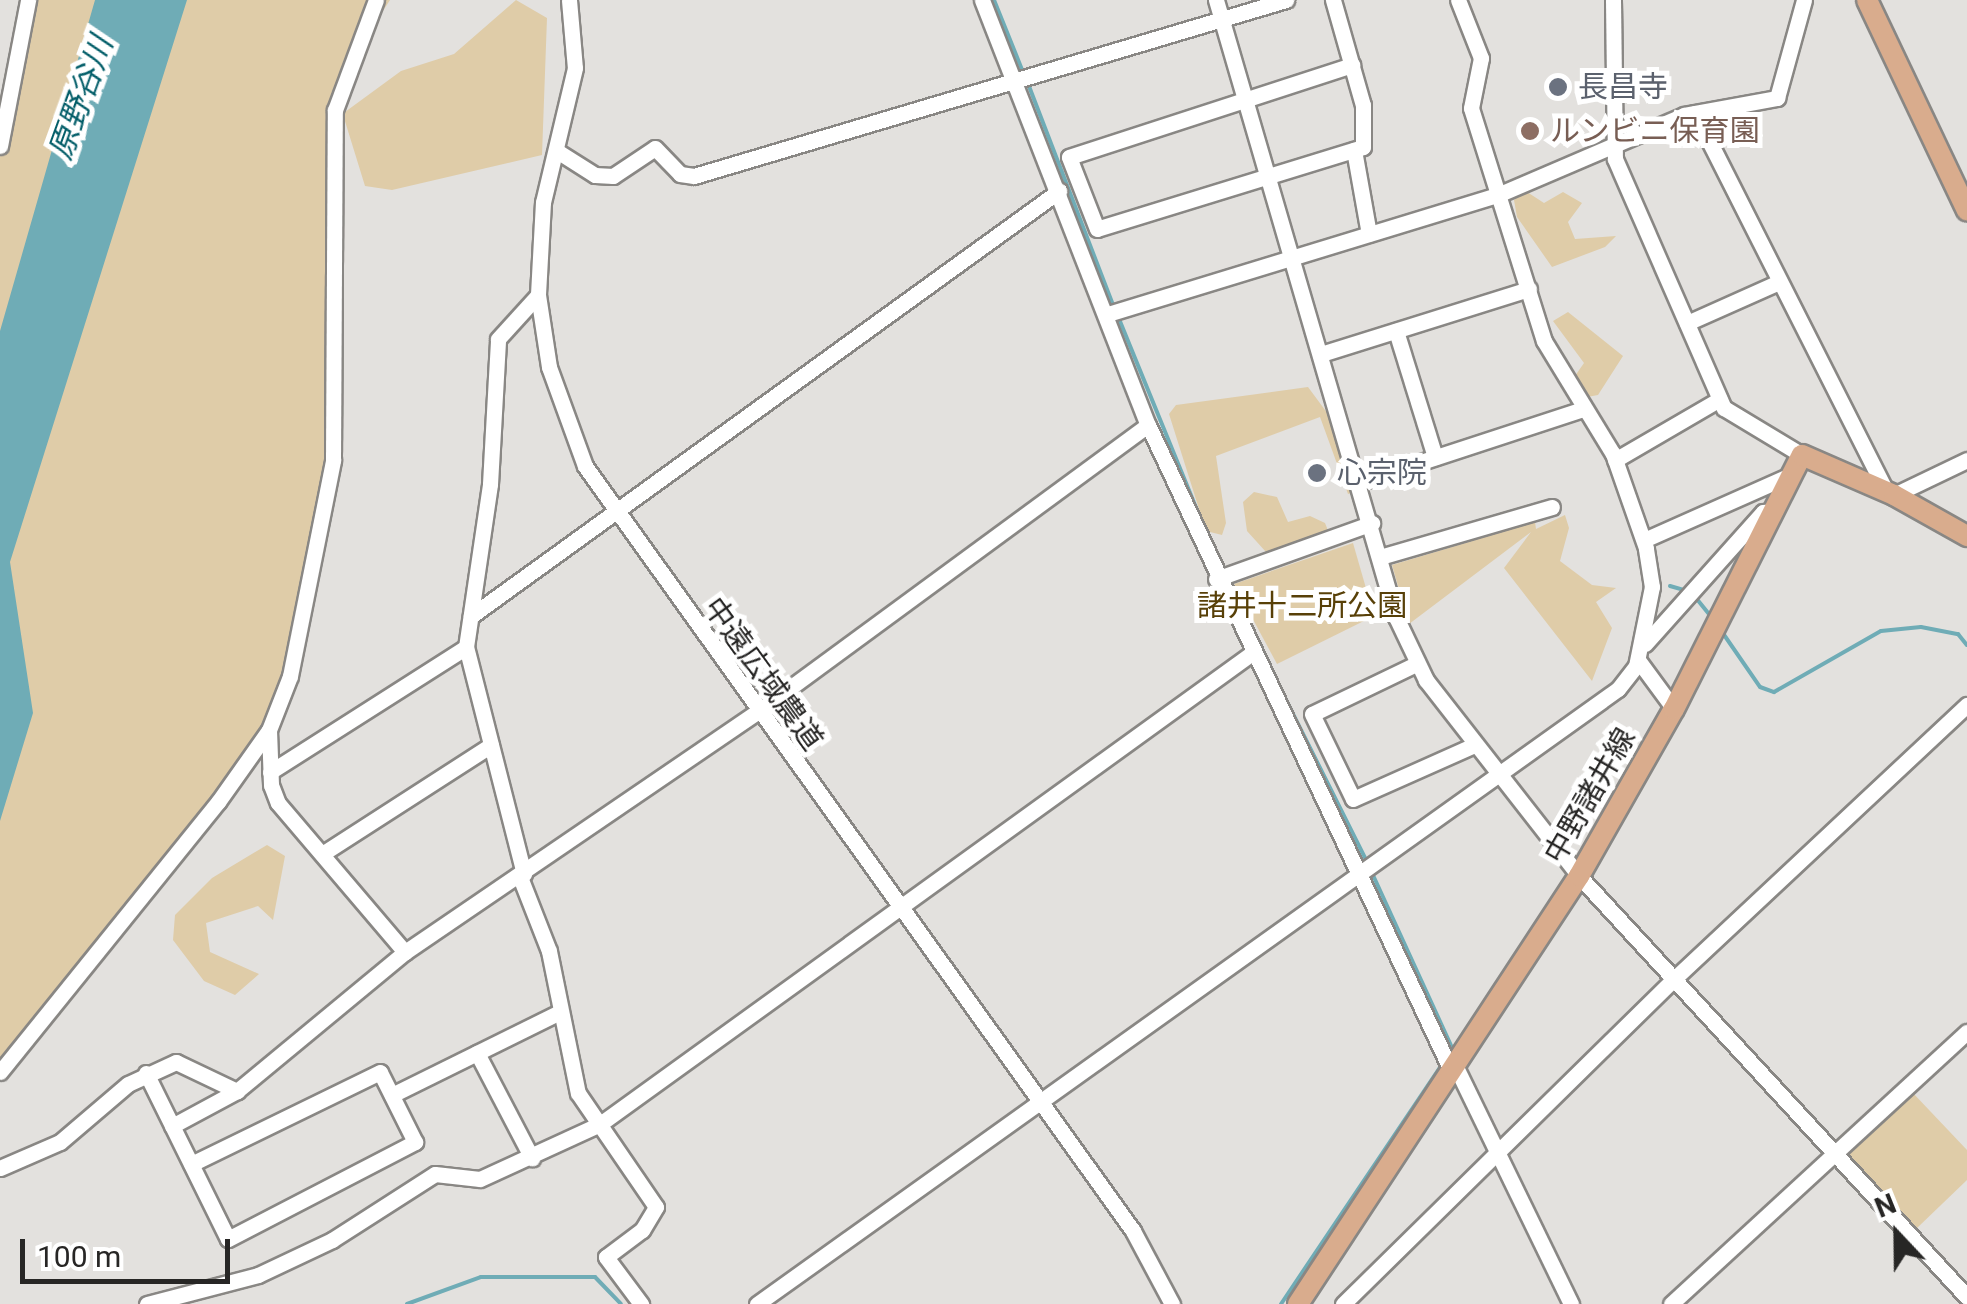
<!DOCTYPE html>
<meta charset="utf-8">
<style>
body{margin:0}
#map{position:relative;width:1967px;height:1304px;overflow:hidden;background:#e3e1de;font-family:Roboto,"Noto Sans JP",sans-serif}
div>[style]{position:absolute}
.green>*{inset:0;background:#dfcca8}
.water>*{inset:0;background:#6facb6}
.stream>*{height:4px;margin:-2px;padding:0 2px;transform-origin:2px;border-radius:2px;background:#6facb6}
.roads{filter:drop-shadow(2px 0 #898784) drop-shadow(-2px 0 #898784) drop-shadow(0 2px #898784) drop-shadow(0 -2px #898784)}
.minor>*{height:15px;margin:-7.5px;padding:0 7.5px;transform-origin:7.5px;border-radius:7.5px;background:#fff}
.major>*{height:20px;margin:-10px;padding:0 10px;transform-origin:10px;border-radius:10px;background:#d9ac8d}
.dots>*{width:28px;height:28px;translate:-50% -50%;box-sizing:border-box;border:5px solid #fff;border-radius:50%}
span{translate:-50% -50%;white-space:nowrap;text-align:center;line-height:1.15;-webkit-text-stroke:10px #fff;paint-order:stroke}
.worship-label{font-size:30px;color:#5b616d}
.left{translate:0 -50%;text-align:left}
.education-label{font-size:30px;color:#785e54}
.park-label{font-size:30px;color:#584008}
.street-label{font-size:30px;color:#272625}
.water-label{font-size:32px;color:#035e69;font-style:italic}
.north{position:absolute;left:1847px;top:1184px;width:100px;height:100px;-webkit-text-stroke:8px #fff;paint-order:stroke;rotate:338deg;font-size:28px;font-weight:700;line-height:40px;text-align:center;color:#272625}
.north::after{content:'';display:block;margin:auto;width:35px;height:45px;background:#272625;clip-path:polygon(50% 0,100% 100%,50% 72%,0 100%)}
.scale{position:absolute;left:20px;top:1239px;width:210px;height:45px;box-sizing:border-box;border:5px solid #272625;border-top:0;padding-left:12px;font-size:30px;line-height:35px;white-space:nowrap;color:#272625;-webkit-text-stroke:8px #fff;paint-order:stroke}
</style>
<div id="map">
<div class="green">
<div style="clip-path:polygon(28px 0,390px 0,346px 68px,345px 112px,401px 71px,454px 54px,516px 0,547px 18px,542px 155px,392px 190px,365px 186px,344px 118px,333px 450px,315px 560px,263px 739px,0 1073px,0 157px)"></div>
<div style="clip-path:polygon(1524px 190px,1544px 203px,1563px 192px,1582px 203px,1568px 222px,1575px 239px,1616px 236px,1605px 247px,1552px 267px,1517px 217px,1514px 200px)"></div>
<div style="clip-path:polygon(1568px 312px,1623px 356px,1598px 395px,1576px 399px,1568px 386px,1584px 363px,1553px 321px)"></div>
<div style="clip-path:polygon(1308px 387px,1328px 414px,1355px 492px,1348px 494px,1320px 417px,1216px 456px,1226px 523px,1222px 535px,1206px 531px,1169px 414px,1176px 405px)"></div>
<div style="clip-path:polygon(1254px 492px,1277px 497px,1288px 522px,1310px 516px,1325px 523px,1331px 538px,1266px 552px,1247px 531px,1243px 502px)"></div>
<div style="clip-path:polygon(1565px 515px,1569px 528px,1560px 561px,1592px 585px,1616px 588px,1596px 602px,1612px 628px,1592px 681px,1504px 568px,1531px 532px,1409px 624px,1392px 565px,1535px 522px,1536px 529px)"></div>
<div style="clip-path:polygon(1353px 543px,1374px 616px,1277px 664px,1234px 584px)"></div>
<div style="clip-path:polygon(267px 845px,285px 856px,273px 920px,258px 906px,206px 923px,210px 952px,259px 974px,235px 995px,204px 981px,173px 940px,175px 915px,212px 878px)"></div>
<div style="clip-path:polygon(1912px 1092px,1967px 1150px,1967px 1180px,1916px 1229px,1844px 1154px)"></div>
</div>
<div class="water">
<div style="clip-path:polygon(95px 0,187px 0,10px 562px,33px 713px,0 821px,0 331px)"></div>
</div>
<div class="stream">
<div style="left:994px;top:0;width:78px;rotate:68.1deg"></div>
<div style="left:1027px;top:81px;width:240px;rotate:69deg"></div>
<div style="left:1117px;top:314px;width:235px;rotate:67.8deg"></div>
<div style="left:1670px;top:586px;width:15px;rotate:16deg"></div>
<div style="left:1696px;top:598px;width:26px;rotate:51deg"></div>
<div style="left:1720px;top:629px;width:70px;rotate:55.4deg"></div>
<div style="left:1760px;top:687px;width:15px;rotate:20deg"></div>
<div style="left:1774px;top:692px;width:123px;rotate:-29.7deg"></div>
<div style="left:1881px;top:631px;width:40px;rotate:-5.7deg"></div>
<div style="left:1921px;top:627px;width:38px;rotate:11deg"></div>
<div style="left:1958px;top:634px;width:14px;rotate:51deg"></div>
<div style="left:1274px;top:676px;width:210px;rotate:63.4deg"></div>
<div style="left:1372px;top:873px;width:192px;rotate:65.4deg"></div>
<div style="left:1452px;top:1048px;width:8px;rotate:120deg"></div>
<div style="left:407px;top:1304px;width:79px;rotate:-20deg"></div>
<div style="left:481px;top:1277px;width:114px"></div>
<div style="left:595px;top:1277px;width:37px;rotate:46deg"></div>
<div style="left:1281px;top:1304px;width:290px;rotate:-56.1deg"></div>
</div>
<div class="roads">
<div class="minor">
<div style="left:569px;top:0;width:68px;rotate:85deg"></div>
<div style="left:575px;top:68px;width:138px;rotate:103.4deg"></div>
<div style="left:543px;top:202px;width:93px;rotate:93.1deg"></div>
<div style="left:538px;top:295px;width:73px;rotate:81.3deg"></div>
<div style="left:549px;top:367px;width:105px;rotate:70deg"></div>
<div style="left:585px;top:466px;width:941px;rotate:54.38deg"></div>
<div style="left:1133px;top:1231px;width:83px;rotate:61.9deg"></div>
<div style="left:982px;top:0;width:456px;rotate:68.7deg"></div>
<div style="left:1148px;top:425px;width:710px;rotate:64.84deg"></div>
<div style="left:1216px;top:0;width:643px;rotate:73.74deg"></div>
<div style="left:1396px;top:617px;width:70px;rotate:64.5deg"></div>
<div style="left:1426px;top:680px;width:249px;rotate:52deg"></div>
<div style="left:1579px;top:876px;width:573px;rotate:47.34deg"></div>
<div style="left:1333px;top:0;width:109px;rotate:74.1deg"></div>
<div style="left:1363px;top:105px;width:42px;rotate:90deg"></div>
<div style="left:1363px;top:147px;width:278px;rotate:162.9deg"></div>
<div style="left:1097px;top:229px;width:77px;rotate:-111.3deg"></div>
<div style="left:1069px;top:157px;width:298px;rotate:-18deg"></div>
<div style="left:1613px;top:0;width:159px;rotate:89.3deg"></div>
<div style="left:1615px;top:159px;width:272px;rotate:66.4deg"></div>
<div style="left:1724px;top:408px;width:91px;rotate:31.1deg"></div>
<div style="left:1695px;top:113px;width:424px;rotate:63.2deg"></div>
<div style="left:0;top:146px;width:149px;rotate:-79.1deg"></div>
<div style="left:1354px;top:150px;width:85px;rotate:79.9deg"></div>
<div style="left:557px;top:151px;width:45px;rotate:32.3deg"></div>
<div style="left:595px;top:175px;width:18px;rotate:3deg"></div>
<div style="left:613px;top:176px;width:50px;rotate:-33.7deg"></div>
<div style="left:655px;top:148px;width:36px;rotate:46deg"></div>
<div style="left:680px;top:174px;width:14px;rotate:8deg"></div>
<div style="left:694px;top:176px;width:618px;rotate:-16.56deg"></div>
<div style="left:1108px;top:314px;width:410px;rotate:-17deg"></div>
<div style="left:1500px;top:194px;width:200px;rotate:-23.2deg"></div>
<div style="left:1684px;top:115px;width:95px;rotate:-10.4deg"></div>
<div style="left:1777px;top:98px;width:102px;rotate:-74.6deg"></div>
<div style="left:1687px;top:323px;width:101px;rotate:-24deg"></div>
<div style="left:1396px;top:331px;width:132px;rotate:72.8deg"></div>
<div style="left:1321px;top:354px;width:218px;rotate:-17.4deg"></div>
<div style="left:1615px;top:460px;width:121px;rotate:-30.2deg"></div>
<div style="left:1360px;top:482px;width:235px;rotate:-18.1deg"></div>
<div style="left:1894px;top:495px;width:81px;rotate:-25.6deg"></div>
<div style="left:1644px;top:540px;width:163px;rotate:-23.9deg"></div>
<div style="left:1380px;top:557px;width:179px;rotate:-16.2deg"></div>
<div style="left:1216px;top:579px;width:166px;rotate:-19.7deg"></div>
<div style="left:471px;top:616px;width:726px;rotate:-35.86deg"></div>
<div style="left:1645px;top:644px;width:177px;rotate:-48.2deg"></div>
<div style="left:1763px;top:512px;width:12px;rotate:-5deg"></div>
<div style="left:1638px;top:660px;width:61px;rotate:53.7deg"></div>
<div style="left:1416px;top:664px;width:115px;rotate:154.3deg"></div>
<div style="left:1312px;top:714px;width:94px;rotate:64.2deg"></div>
<div style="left:1353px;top:799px;width:130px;rotate:-24deg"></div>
<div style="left:269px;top:730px;width:55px;rotate:87.9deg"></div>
<div style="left:271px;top:785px;width:19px;rotate:69deg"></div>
<div style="left:278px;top:803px;width:196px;rotate:49.6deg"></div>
<div style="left:270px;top:772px;width:232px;rotate:-32.5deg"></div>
<div style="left:322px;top:854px;width:201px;rotate:-32.8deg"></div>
<div style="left:524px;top:874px;width:234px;rotate:-104.3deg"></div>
<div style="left:466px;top:647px;width:165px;rotate:-81.6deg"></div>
<div style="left:490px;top:484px;width:145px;rotate:-86.8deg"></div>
<div style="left:498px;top:339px;width:59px;rotate:-47.7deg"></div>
<div style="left:520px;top:877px;width:79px;rotate:68.6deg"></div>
<div style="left:549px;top:951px;width:145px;rotate:78.5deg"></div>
<div style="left:578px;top:1093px;width:138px;rotate:55.6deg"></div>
<div style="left:656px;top:1207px;width:27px;rotate:121deg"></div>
<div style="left:642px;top:1230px;width:45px;rotate:143.1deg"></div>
<div style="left:606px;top:1257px;width:59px;rotate:53.3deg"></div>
<div style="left:477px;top:1053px;width:119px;rotate:62.4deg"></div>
<div style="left:1454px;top:1063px;width:268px;rotate:64.1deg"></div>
<div style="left:0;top:1072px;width:347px;rotate:-51.1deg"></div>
<div style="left:218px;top:802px;width:88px;rotate:-54.7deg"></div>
<div style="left:269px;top:730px;width:58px;rotate:-68.7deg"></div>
<div style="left:290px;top:676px;width:220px;rotate:-78.7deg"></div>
<div style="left:333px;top:460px;width:350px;rotate:-89.7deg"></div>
<div style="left:335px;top:110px;width:117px;rotate:-69.6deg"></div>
<div style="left:146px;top:1073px;width:185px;rotate:63.7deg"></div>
<div style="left:228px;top:1239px;width:211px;rotate:-27.4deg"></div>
<div style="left:415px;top:1142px;width:78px;rotate:-116.6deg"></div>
<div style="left:380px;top:1072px;width:210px;rotate:154deg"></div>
<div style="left:392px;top:1095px;width:187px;rotate:-26.3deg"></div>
<div style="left:172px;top:1126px;width:74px;rotate:-28.3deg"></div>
<div style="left:0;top:1168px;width:65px;rotate:-23.4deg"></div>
<div style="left:60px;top:1142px;width:89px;rotate:-40.5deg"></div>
<div style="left:128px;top:1084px;width:53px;rotate:-24.6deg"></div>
<div style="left:176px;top:1062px;width:68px;rotate:25.4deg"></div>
<div style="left:237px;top:1091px;width:218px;rotate:-39.6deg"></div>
<div style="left:405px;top:952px;width:426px;rotate:-34.3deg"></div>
<div style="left:757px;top:712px;width:485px;rotate:-36.3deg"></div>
<div style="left:147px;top:1304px;width:115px;rotate:-14.6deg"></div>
<div style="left:258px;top:1275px;width:82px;rotate:-25.3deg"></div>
<div style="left:332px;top:1240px;width:122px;rotate:-32.7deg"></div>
<div style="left:435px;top:1174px;width:45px;rotate:6.3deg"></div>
<div style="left:480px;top:1179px;width:132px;rotate:-24.6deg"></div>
<div style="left:600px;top:1124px;width:804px;rotate:-35.84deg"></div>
<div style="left:757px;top:1304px;width:1058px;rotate:-35.54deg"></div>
<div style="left:1618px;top:689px;width:29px;rotate:-52deg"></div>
<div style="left:1636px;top:666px;width:81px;rotate:-78.6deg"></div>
<div style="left:1652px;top:587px;width:39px;rotate:-99deg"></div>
<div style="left:1646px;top:548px;width:100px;rotate:-109.3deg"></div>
<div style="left:1613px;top:454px;width:132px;rotate:-121.4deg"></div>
<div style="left:1544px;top:341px;width:244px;rotate:-107.4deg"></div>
<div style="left:1471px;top:108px;width:51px;rotate:-78.7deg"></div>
<div style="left:1481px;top:58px;width:62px;rotate:-111.6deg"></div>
<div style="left:1343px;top:1304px;width:465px;rotate:-44.5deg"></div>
<div style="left:1675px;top:978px;width:400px;rotate:-43.1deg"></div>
<div style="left:1671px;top:1304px;width:402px;rotate:-42.6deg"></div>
</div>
<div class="major">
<div style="left:1867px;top:0;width:233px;rotate:64.6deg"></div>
<div style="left:1298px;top:1304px;width:512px;rotate:-56.71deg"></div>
<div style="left:1579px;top:876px;width:192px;rotate:-60.4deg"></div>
<div style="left:1674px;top:709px;width:284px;rotate:-63.3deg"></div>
<div style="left:1802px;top:455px;width:100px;rotate:23.5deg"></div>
<div style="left:1894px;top:495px;width:84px;rotate:29.3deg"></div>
</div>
</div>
<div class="dots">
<div style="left:1558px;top:87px;background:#6b7280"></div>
<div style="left:1530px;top:131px;background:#8d6e63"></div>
<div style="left:1317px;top:473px;background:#6b7280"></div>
</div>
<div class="worship-label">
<span class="left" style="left:1578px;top:87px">長昌寺</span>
<span class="left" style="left:1337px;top:473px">心宗院</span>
</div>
<div class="education-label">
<span class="left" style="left:1550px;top:131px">ルンビニ保育園</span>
</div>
<div class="park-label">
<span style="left:1302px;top:606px">諸井十二所公園</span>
</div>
<div class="street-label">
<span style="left:763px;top:674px;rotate:54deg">中遠広域農道</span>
<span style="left:1590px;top:796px;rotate:-60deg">中野諸井線</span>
</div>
<div class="water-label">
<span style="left:81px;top:98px;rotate:-70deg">原野谷川</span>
</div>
<div class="north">N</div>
<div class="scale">100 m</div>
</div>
